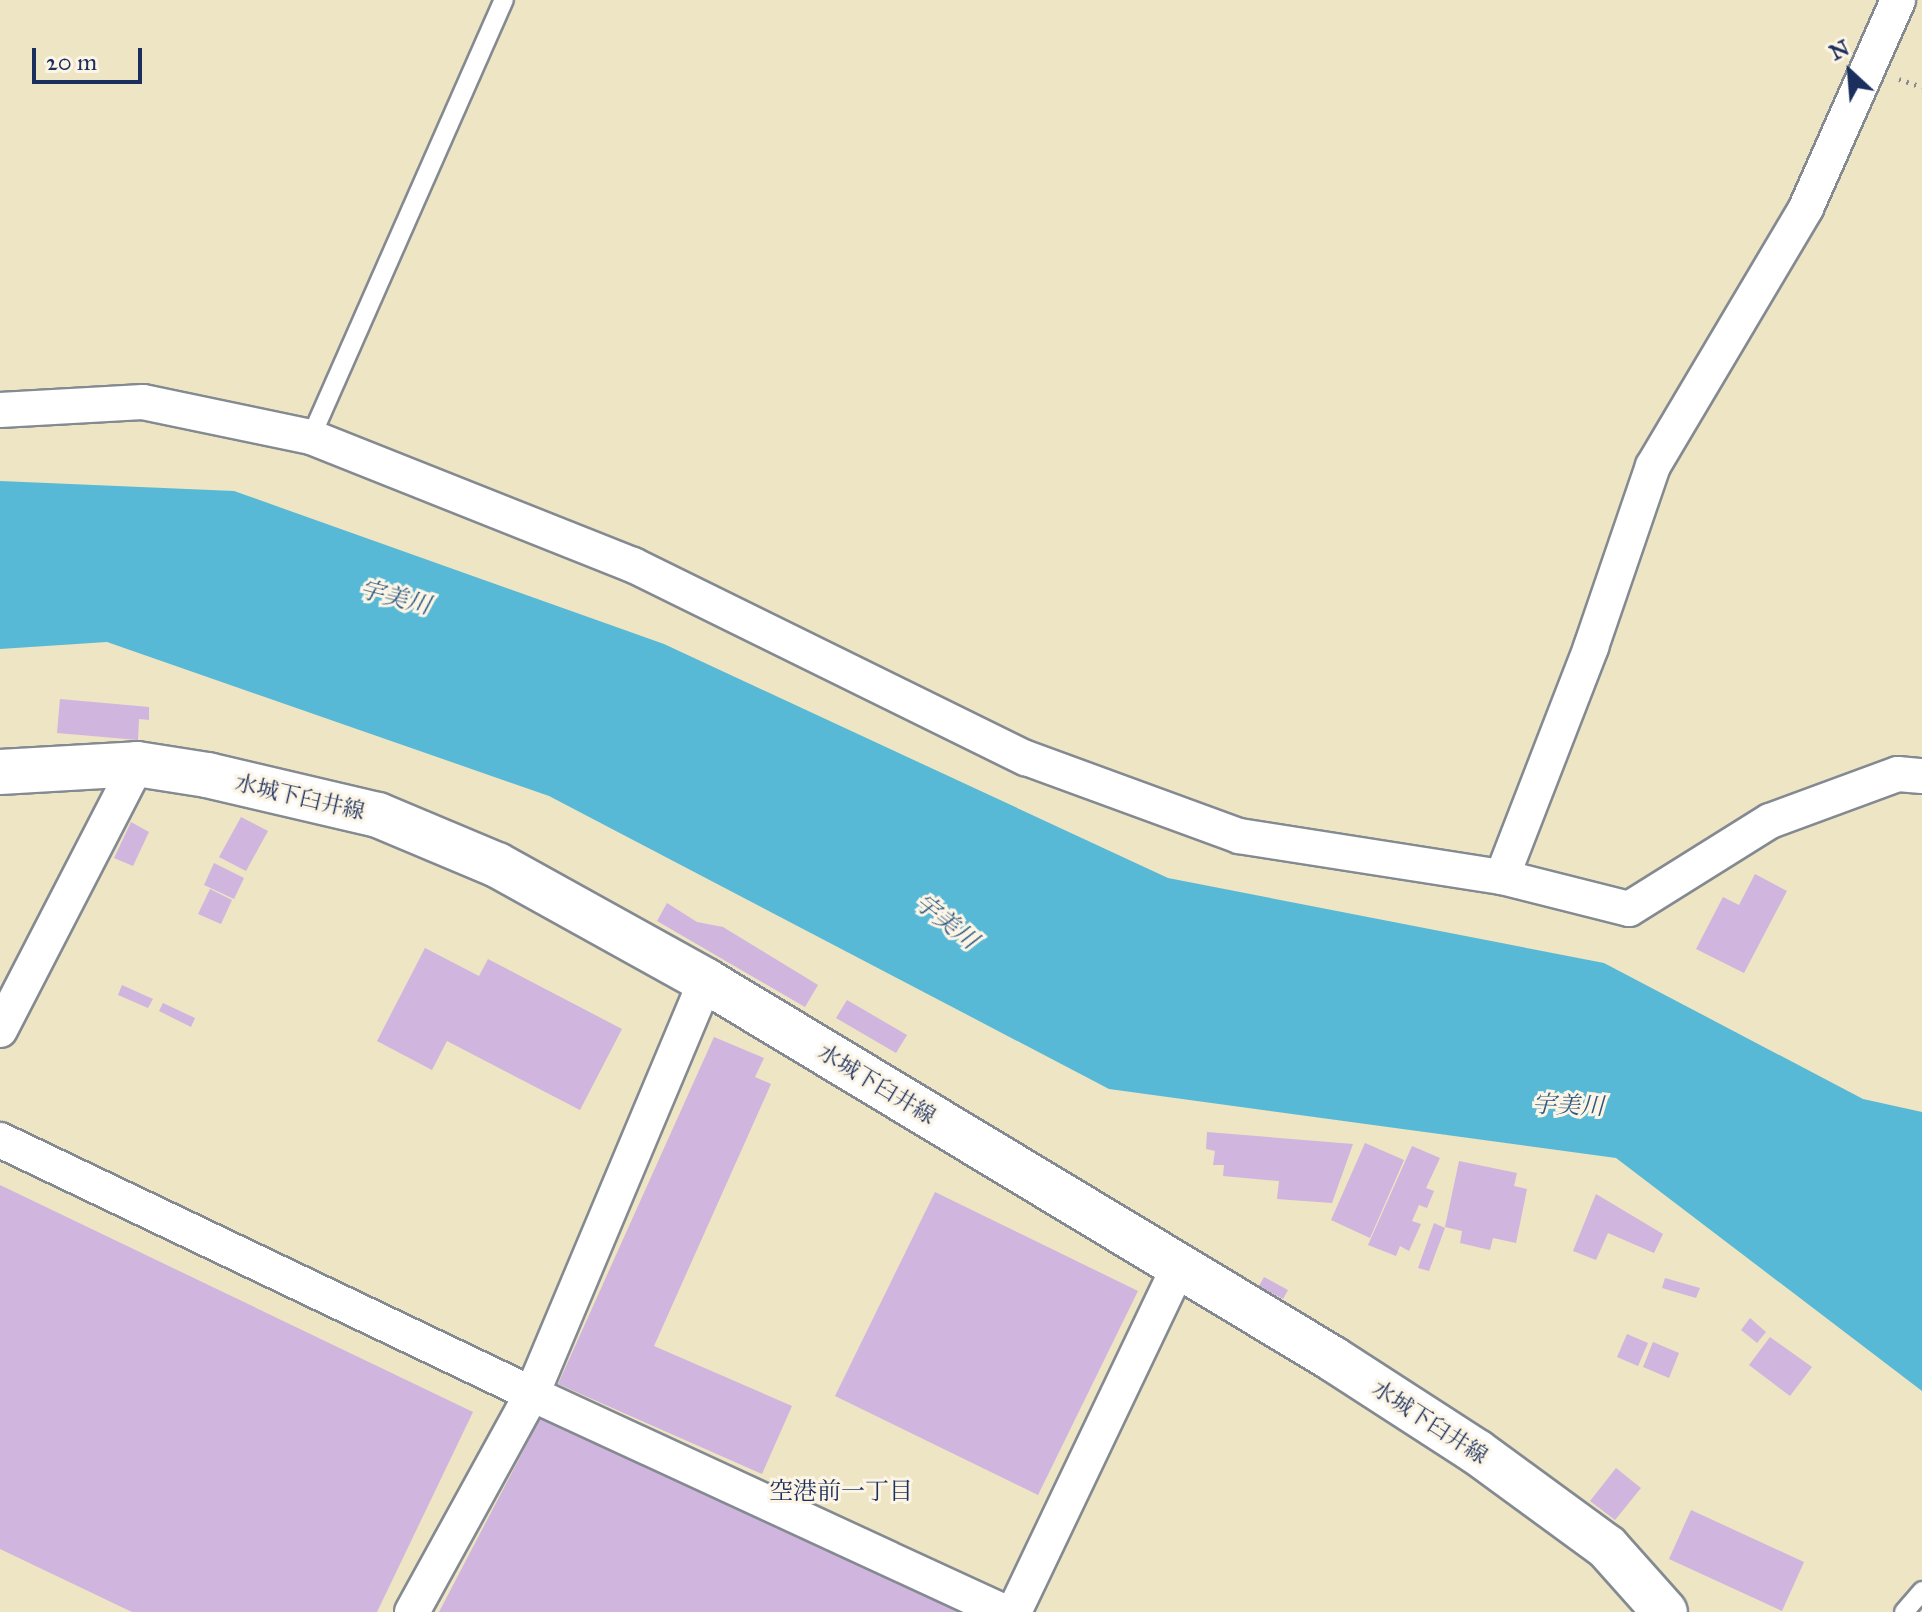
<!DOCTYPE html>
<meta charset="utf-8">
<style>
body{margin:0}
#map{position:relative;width:1922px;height:1612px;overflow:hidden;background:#ede5c4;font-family:"IM FELL Great Primer","Noto Serif JP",serif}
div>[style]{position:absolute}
.water>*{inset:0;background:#58b9d7}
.building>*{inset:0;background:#d0b5de}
.path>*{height:5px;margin-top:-2.5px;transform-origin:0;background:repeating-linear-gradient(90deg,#848a91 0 2px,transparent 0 8px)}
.roads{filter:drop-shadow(2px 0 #848a91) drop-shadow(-2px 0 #848a91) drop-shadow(0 2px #848a91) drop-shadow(0 -2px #848a91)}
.service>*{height:18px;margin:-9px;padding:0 9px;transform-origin:9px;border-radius:9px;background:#fff}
.minor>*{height:34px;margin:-17px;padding:0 17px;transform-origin:17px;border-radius:17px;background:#fff}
.secondary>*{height:44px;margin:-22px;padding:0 22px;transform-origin:22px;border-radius:22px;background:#fff}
span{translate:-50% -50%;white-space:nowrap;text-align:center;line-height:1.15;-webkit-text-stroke:6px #fcf5e5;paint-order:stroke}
.street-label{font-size:22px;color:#1b2f5e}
.water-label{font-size:24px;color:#2d5882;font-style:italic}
.neighbourhood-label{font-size:24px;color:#1b2f5e}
.north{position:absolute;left:1810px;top:32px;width:80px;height:80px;-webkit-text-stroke:6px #fcf5e5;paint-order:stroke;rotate:334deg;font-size:22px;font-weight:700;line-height:32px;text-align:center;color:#1b2f5e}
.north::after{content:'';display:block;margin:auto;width:28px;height:36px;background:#1b2f5e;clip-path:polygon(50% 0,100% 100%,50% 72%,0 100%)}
.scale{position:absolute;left:32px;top:48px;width:110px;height:36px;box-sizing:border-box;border:4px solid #1b2f5e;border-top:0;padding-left:10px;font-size:24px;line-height:28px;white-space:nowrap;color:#1b2f5e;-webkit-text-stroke:6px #fcf5e5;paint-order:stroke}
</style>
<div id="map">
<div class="water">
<div style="clip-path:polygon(0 481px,234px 491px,664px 644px,1168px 878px,1604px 963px,1863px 1099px,1922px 1112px,1922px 1391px,1616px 1158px,1109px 1089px,549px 796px,107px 642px,0 649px)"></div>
</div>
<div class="building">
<div style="clip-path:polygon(60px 699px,149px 707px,149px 720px,139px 719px,138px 740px,57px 733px)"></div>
<div style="clip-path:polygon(241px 817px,268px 831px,246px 871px,219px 857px)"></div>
<div style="clip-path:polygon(131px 822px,149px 832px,133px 866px,114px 858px)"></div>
<div style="clip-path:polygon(214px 863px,244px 878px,234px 899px,204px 885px)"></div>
<div style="clip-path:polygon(1755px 874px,1787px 891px,1744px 973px,1696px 949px,1723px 897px,1739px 905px)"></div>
<div style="clip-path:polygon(210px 889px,232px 900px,221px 924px,198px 914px)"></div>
<div style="clip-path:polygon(667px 903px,697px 922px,723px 927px,818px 985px,805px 1007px,657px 921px)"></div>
<div style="clip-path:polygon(425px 948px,479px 976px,488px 959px,622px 1029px,580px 1110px,447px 1041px,432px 1070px,377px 1041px)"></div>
<div style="clip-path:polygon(122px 985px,153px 999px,148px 1008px,118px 995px)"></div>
<div style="clip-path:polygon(847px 1000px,907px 1035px,896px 1053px,836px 1018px)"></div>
<div style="clip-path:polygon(163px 1003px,195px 1018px,191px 1027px,159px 1011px)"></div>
<div style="clip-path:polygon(714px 1037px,764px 1058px,755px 1077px,771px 1084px,654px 1346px,792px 1406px,762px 1474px,558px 1384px)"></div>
<div style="clip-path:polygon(1207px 1132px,1353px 1144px,1332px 1203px,1277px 1199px,1279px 1181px,1223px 1176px,1224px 1165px,1213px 1165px,1215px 1151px,1206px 1149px)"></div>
<div style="clip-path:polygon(1365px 1143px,1404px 1160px,1370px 1238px,1331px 1220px)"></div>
<div style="clip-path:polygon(1412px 1146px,1440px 1158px,1426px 1188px,1434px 1191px,1427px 1208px,1419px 1205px,1412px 1221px,1421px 1224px,1409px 1251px,1400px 1246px,1396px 1256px,1368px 1245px)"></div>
<div style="clip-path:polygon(1459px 1161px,1517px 1173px,1514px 1186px,1527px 1189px,1516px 1243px,1493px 1238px,1490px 1250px,1460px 1243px,1462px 1231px,1445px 1227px)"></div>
<div style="clip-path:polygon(0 1185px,473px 1412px,377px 1612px,132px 1612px,0 1549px)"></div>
<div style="clip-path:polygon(935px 1192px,1138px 1291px,1038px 1495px,835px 1396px)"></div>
<div style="clip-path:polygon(1596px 1194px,1663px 1234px,1654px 1253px,1608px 1233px,1596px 1260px,1573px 1251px)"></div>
<div style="clip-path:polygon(1434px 1223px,1445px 1228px,1429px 1271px,1418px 1268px)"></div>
<div style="clip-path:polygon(1264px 1277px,1288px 1290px,1283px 1299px,1259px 1286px)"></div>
<div style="clip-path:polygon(1665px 1278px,1700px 1288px,1696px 1298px,1662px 1288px)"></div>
<div style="clip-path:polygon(1750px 1318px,1766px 1332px,1757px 1343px,1741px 1330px)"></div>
<div style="clip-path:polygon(1627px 1334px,1648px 1343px,1638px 1366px,1617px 1357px)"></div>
<div style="clip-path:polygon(1770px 1337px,1812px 1367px,1790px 1396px,1749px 1365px)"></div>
<div style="clip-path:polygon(1653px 1342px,1679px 1353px,1669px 1378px,1643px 1367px)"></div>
<div style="clip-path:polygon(543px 1413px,958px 1612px,439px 1612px)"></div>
<div style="clip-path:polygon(1616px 1468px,1641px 1488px,1615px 1520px,1590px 1501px)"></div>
<div style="clip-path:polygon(1691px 1510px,1804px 1562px,1782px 1611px,1669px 1559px)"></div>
</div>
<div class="path">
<div style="left:1899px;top:79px;width:24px;rotate:19deg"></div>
</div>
<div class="roads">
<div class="service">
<div style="left:311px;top:437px;width:478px;rotate:-66.2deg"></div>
<div style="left:1904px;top:1612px;width:28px;rotate:-49deg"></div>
</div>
<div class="minor">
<div style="left:0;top:410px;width:143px;rotate:-3.2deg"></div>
<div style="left:143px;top:402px;width:172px;rotate:11.8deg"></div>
<div style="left:311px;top:437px;width:347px;rotate:21.7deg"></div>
<div style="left:633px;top:565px;width:438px;rotate:26.2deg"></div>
<div style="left:1026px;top:758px;width:227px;rotate:20.1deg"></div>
<div style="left:1239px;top:836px;width:266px;rotate:8.9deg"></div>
<div style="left:1502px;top:877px;width:131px;rotate:14.1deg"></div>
<div style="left:1629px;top:909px;width:166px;rotate:-32deg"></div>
<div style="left:1770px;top:821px;width:136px;rotate:-20.2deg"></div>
<div style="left:1898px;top:774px;width:24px;rotate:5deg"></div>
<div style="left:1502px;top:877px;width:247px;rotate:-68.8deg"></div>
<div style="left:1591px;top:647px;width:191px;rotate:-71.1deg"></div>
<div style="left:1653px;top:466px;width:300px;rotate:-59.3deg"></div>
<div style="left:1806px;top:208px;width:227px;rotate:-66.1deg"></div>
<div style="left:0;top:1030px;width:299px;rotate:-62.7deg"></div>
<div style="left:0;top:1140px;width:590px;rotate:25.52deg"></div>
<div style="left:532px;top:1394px;width:520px;rotate:24.79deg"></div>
<div style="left:412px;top:1612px;width:249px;rotate:-61.2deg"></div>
<div style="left:532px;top:1394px;width:448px;rotate:-67.2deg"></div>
<div style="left:1014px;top:1612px;width:383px;rotate:-64.5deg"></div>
</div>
<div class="secondary">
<div style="left:0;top:772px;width:137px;rotate:-3.3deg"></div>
<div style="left:137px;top:764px;width:71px;rotate:8.9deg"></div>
<div style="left:207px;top:775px;width:176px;rotate:13.2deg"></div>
<div style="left:378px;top:815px;width:129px;rotate:22.8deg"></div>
<div style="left:497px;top:865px;width:239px;rotate:29deg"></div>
<div style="left:706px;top:981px;width:732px;rotate:31.08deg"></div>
<div style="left:1333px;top:1359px;width:171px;rotate:32.9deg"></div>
<div style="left:1477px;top:1452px;width:161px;rotate:36.2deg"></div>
<div style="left:1607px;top:1547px;width:87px;rotate:48.3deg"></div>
</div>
</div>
<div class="street-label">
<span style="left:300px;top:797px;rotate:13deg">水城下臼井線</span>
<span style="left:877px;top:1084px;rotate:31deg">水城下臼井線</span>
<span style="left:1430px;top:1422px;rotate:33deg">水城下臼井線</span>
</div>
<div class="water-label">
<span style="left:395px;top:598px;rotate:14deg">宇美川</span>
<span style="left:946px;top:922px;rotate:38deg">宇美川</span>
<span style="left:1568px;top:1106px;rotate:2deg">宇美川</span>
</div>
<div class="neighbourhood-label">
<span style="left:841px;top:1492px">空港前一丁目</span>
</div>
<div class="north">N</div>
<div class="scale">20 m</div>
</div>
